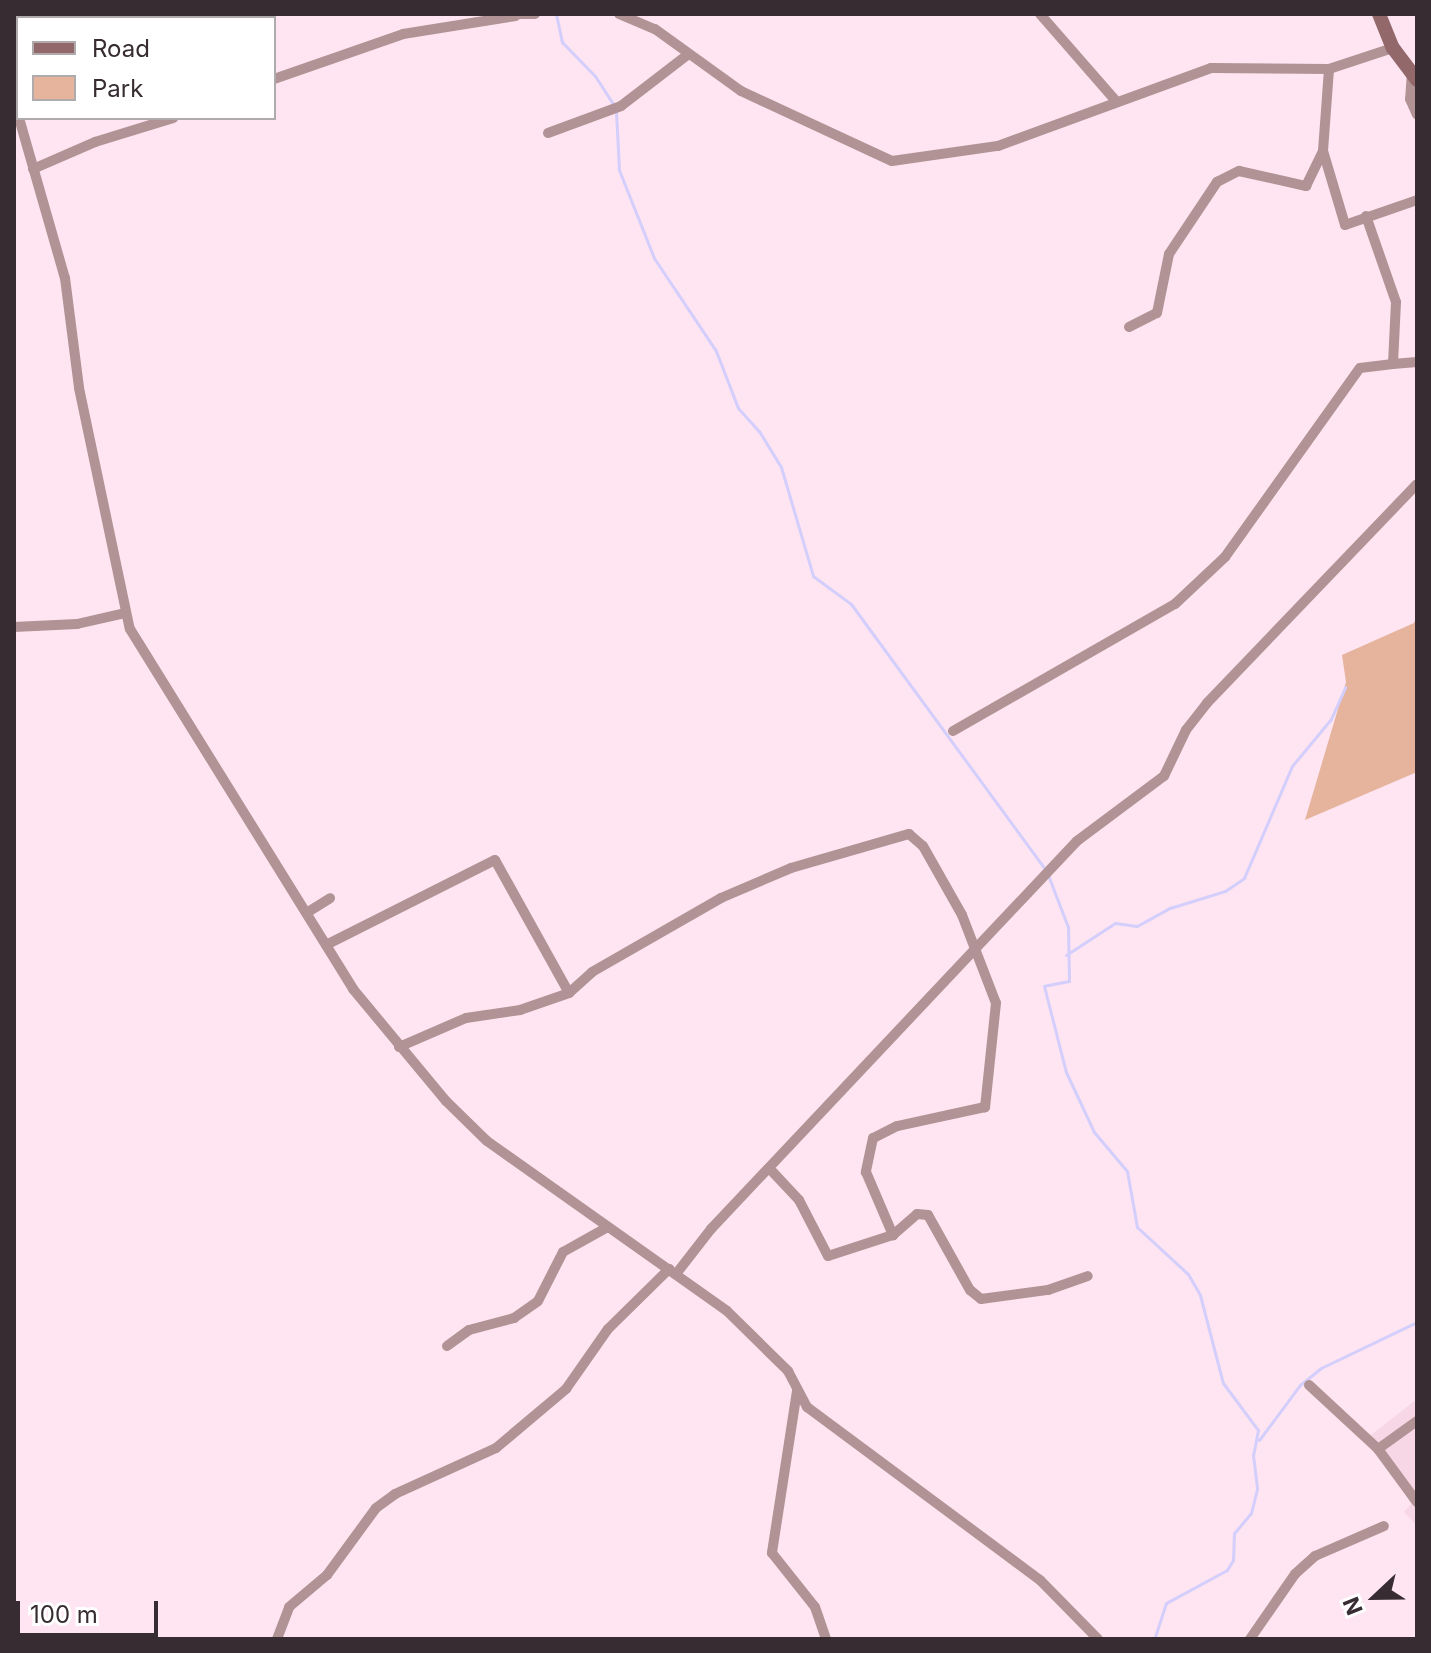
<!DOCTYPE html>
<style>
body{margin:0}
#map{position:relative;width:1431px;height:1653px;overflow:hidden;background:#fee5f1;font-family:Inter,sans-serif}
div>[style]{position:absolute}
.built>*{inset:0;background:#f7d6e6}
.green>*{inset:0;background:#e6b39d}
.stream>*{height:3px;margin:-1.5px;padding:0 1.5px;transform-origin:1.5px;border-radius:1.5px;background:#d3cefc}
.street>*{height:10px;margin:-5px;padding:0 5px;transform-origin:5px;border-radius:5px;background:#b19395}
.secondary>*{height:14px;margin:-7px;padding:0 7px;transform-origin:7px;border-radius:7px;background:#92686b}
span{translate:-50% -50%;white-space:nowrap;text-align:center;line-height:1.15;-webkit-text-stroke:6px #fff;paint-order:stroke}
.frame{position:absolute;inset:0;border:16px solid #362c31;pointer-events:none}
.legend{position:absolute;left:16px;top:16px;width:260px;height:104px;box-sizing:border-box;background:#fff;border:2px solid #afabad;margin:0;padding:10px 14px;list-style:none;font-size:24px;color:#362c31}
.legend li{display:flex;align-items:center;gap:16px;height:40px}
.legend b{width:40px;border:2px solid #afabad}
.north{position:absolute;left:1335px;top:1557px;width:80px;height:80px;-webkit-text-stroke:6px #fff;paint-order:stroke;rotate:248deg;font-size:22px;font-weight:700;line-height:32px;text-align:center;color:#362c31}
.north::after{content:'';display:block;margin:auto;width:28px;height:36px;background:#362c31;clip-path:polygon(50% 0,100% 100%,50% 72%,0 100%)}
.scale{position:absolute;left:16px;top:1601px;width:142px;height:36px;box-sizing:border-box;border:4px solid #362c31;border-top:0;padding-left:10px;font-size:24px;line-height:28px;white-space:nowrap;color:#362c31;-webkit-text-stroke:6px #fff;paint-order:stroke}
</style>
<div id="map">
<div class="built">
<div style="clip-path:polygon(1417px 1399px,1417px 1526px,1404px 1512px,1411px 1504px,1371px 1435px)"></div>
</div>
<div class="green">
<div style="clip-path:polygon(1417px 615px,1417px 772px,1305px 820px,1346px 682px,1342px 655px,1414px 623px)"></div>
</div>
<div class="stream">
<div style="left:556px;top:14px;width:29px;rotate:78deg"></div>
<div style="left:562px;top:42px;width:47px;rotate:45.9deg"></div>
<div style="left:595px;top:76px;width:35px;rotate:57deg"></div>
<div style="left:616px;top:112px;width:58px;rotate:87deg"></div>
<div style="left:619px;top:170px;width:95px;rotate:68.3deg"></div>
<div style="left:654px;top:258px;width:112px;rotate:56.3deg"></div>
<div style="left:716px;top:351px;width:61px;rotate:68.9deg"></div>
<div style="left:738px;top:408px;width:31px;rotate:48deg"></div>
<div style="left:759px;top:431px;width:42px;rotate:58.6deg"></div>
<div style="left:781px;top:467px;width:114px;rotate:73.6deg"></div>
<div style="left:813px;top:576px;width:47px;rotate:36.4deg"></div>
<div style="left:851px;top:604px;width:328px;rotate:53.8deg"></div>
<div style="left:1048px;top:875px;width:56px;rotate:69deg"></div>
<div style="left:1068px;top:927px;width:54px;rotate:88.9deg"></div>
<div style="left:1069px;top:981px;width:25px;rotate:169deg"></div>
<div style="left:1044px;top:986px;width:89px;rotate:75.7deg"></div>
<div style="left:1066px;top:1072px;width:66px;rotate:65deg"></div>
<div style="left:1094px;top:1132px;width:51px;rotate:49.8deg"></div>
<div style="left:1127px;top:1171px;width:57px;rotate:79.9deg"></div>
<div style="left:1137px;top:1227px;width:69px;rotate:42.7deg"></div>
<div style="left:1188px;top:1274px;width:24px;rotate:60deg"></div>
<div style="left:1200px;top:1295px;width:91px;rotate:75.4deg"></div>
<div style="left:1223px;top:1383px;width:59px;rotate:53.3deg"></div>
<div style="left:1258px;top:1430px;width:25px;rotate:101deg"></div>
<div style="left:1253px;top:1455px;width:34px;rotate:83deg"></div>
<div style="left:1257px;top:1489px;width:25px;rotate:104deg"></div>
<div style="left:1251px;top:1513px;width:26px;rotate:130deg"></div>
<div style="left:1234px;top:1533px;width:27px;rotate:92deg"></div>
<div style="left:1233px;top:1560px;width:12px;rotate:121deg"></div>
<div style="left:1227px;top:1570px;width:69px;rotate:151.6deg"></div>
<div style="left:1166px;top:1603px;width:38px;rotate:108deg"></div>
<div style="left:1066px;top:955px;width:59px;rotate:-33.1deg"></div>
<div style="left:1115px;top:923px;width:22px;rotate:8deg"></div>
<div style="left:1137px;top:926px;width:38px;rotate:-29deg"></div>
<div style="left:1170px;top:908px;width:58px;rotate:-17.2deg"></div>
<div style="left:1225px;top:891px;width:23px;rotate:-34deg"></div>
<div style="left:1244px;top:878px;width:122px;rotate:-66.8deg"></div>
<div style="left:1292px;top:766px;width:61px;rotate:-50.3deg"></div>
<div style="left:1331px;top:719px;width:35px;rotate:-66deg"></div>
<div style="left:1259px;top:1440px;width:69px;rotate:-53.3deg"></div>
<div style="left:1300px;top:1385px;width:27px;rotate:-39deg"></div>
<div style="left:1321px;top:1368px;width:106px;rotate:-25.6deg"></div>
</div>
<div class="street">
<div style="left:513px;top:14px;width:22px"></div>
<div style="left:619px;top:14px;width:39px;rotate:23deg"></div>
<div style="left:655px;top:29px;width:106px;rotate:35.8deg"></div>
<div style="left:741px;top:91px;width:166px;rotate:24.9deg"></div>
<div style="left:892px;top:161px;width:107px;rotate:-8.1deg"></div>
<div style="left:998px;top:146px;width:227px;rotate:-20.1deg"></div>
<div style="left:1211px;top:68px;width:118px;rotate:0.5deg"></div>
<div style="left:1329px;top:69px;width:67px;rotate:-18.2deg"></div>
<div style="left:1040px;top:14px;width:114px;rotate:48.9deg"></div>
<div style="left:147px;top:18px;width:4px;rotate:-76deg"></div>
<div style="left:1412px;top:72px;width:27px;rotate:94deg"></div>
<div style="left:1410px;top:99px;width:17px;rotate:66deg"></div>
<div style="left:274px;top:79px;width:137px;rotate:-19.2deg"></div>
<div style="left:403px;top:34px;width:114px;rotate:-9.1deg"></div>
<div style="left:14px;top:98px;width:16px;rotate:75deg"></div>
<div style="left:19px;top:118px;width:166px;rotate:74deg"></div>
<div style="left:65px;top:278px;width:111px;rotate:82.7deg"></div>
<div style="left:79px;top:388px;width:246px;rotate:78.1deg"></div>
<div style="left:130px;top:629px;width:423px;rotate:58.2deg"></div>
<div style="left:353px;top:989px;width:146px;rotate:50.3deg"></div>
<div style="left:446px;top:1101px;width:57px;rotate:44.3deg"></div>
<div style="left:487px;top:1141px;width:294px;rotate:35.3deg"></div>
<div style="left:727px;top:1311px;width:86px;rotate:44.5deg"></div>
<div style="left:788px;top:1371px;width:41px;rotate:62.2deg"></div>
<div style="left:807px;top:1407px;width:290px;rotate:36.6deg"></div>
<div style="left:1040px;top:1580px;width:83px;rotate:45.5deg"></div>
<div style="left:548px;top:133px;width:78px;rotate:-20.3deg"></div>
<div style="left:621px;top:106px;width:82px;rotate:-37.6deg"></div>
<div style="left:1323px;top:151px;width:77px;rotate:73.4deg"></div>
<div style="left:1345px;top:225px;width:76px;rotate:-19.1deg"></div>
<div style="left:33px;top:169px;width:68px;rotate:-23.5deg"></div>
<div style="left:95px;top:142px;width:82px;rotate:-17.1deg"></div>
<div style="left:1366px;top:216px;width:91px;rotate:70.8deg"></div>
<div style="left:1396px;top:302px;width:62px;rotate:92.8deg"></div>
<div style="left:1393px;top:364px;width:24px;rotate:-5deg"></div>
<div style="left:1129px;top:327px;width:31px;rotate:-27deg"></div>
<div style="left:1157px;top:313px;width:60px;rotate:-78.5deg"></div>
<div style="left:1169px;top:254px;width:87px;rotate:-56.3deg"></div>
<div style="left:1217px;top:182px;width:25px;rotate:-27deg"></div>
<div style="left:1239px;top:171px;width:69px;rotate:12.6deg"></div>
<div style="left:1306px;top:186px;width:39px;rotate:-64deg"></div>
<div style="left:1323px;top:151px;width:82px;rotate:-85.8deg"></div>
<div style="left:14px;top:627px;width:63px;rotate:-2.7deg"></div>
<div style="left:77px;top:624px;width:49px;rotate:-12.9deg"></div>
<div style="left:953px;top:731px;width:256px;rotate:-29.8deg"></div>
<div style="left:1175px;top:604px;width:69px;rotate:-43.2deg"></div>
<div style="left:1225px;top:557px;width:232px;rotate:-54.5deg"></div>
<div style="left:1360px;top:368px;width:33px;rotate:-7deg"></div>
<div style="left:308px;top:912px;width:26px;rotate:-32deg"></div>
<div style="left:326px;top:945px;width:189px;rotate:-26.7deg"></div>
<div style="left:495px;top:860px;width:152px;rotate:60.9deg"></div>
<div style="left:399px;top:1047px;width:73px;rotate:-23.4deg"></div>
<div style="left:466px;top:1018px;width:55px;rotate:-8.4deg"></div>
<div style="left:520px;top:1010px;width:52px;rotate:-19.1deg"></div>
<div style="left:569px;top:993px;width:31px;rotate:-42deg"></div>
<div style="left:592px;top:972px;width:149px;rotate:-29.8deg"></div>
<div style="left:721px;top:898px;width:76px;rotate:-23.2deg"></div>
<div style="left:791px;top:868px;width:123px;rotate:-16.1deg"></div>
<div style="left:909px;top:834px;width:18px;rotate:41deg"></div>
<div style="left:923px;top:846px;width:79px;rotate:60.5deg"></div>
<div style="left:962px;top:915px;width:94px;rotate:68.9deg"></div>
<div style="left:996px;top:1003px;width:105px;rotate:96deg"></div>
<div style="left:985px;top:1107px;width:90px;rotate:167.8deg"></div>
<div style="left:897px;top:1126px;width:27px;rotate:153deg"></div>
<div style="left:873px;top:1138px;width:35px;rotate:102deg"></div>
<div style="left:866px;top:1172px;width:69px;rotate:66.8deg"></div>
<div style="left:769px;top:1168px;width:44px;rotate:46.8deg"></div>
<div style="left:799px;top:1200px;width:63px;rotate:62.6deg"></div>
<div style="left:828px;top:1256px;width:68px;rotate:-17.9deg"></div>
<div style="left:893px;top:1235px;width:32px;rotate:-41deg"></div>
<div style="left:917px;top:1214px;width:11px;rotate:5deg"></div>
<div style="left:928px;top:1215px;width:86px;rotate:60.8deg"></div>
<div style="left:970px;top:1290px;width:14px;rotate:39deg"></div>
<div style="left:981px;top:1299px;width:68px;rotate:-7.7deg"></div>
<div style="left:1048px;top:1290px;width:42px;rotate:-19.3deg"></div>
<div style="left:676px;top:1274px;width:57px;rotate:-52.1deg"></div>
<div style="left:711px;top:1229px;width:533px;rotate:-46.67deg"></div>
<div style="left:1077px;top:841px;width:109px;rotate:-36.8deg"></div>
<div style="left:1164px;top:776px;width:51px;rotate:-64.4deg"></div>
<div style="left:1186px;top:730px;width:34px;rotate:-52deg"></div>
<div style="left:1207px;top:703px;width:303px;rotate:-46.2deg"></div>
<div style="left:447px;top:1346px;width:27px;rotate:-36deg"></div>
<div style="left:469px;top:1330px;width:47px;rotate:-14.9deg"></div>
<div style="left:514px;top:1318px;width:29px;rotate:-35deg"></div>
<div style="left:538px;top:1301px;width:55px;rotate:-63deg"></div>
<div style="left:563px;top:1252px;width:49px;rotate:-29.2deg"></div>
<div style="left:1309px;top:1385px;width:94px;rotate:42.8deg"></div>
<div style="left:1378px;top:1449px;width:66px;rotate:53.7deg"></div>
<div style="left:797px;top:1391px;width:164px;rotate:98.8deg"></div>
<div style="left:772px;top:1553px;width:69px;rotate:51.5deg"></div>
<div style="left:815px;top:1607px;width:34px;rotate:71deg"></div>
<div style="left:1378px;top:1449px;width:48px;rotate:-35.7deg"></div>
<div style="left:277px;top:1639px;width:34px;rotate:-69deg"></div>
<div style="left:289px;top:1607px;width:50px;rotate:-40.1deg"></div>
<div style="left:327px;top:1575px;width:83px;rotate:-53.8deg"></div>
<div style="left:376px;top:1508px;width:24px;rotate:-36deg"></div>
<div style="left:395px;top:1494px;width:111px;rotate:-24.5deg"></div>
<div style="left:496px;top:1448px;width:92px;rotate:-40.1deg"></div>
<div style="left:566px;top:1389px;width:73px;rotate:-55deg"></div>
<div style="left:608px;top:1329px;width:86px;rotate:-44.5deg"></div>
<div style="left:1250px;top:1639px;width:79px;rotate:-55.3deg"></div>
<div style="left:1295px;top:1574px;width:27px;rotate:-42deg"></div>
<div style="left:1315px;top:1556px;width:75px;rotate:-23.5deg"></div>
</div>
<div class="secondary">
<div style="left:1379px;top:14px;width:37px;rotate:68deg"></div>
<div style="left:1393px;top:48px;width:40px;rotate:53deg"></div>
</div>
<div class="frame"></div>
<ul class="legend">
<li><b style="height:10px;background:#92686b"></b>Road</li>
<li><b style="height:22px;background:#e6b39d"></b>Park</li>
</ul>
<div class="north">N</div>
<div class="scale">100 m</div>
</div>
